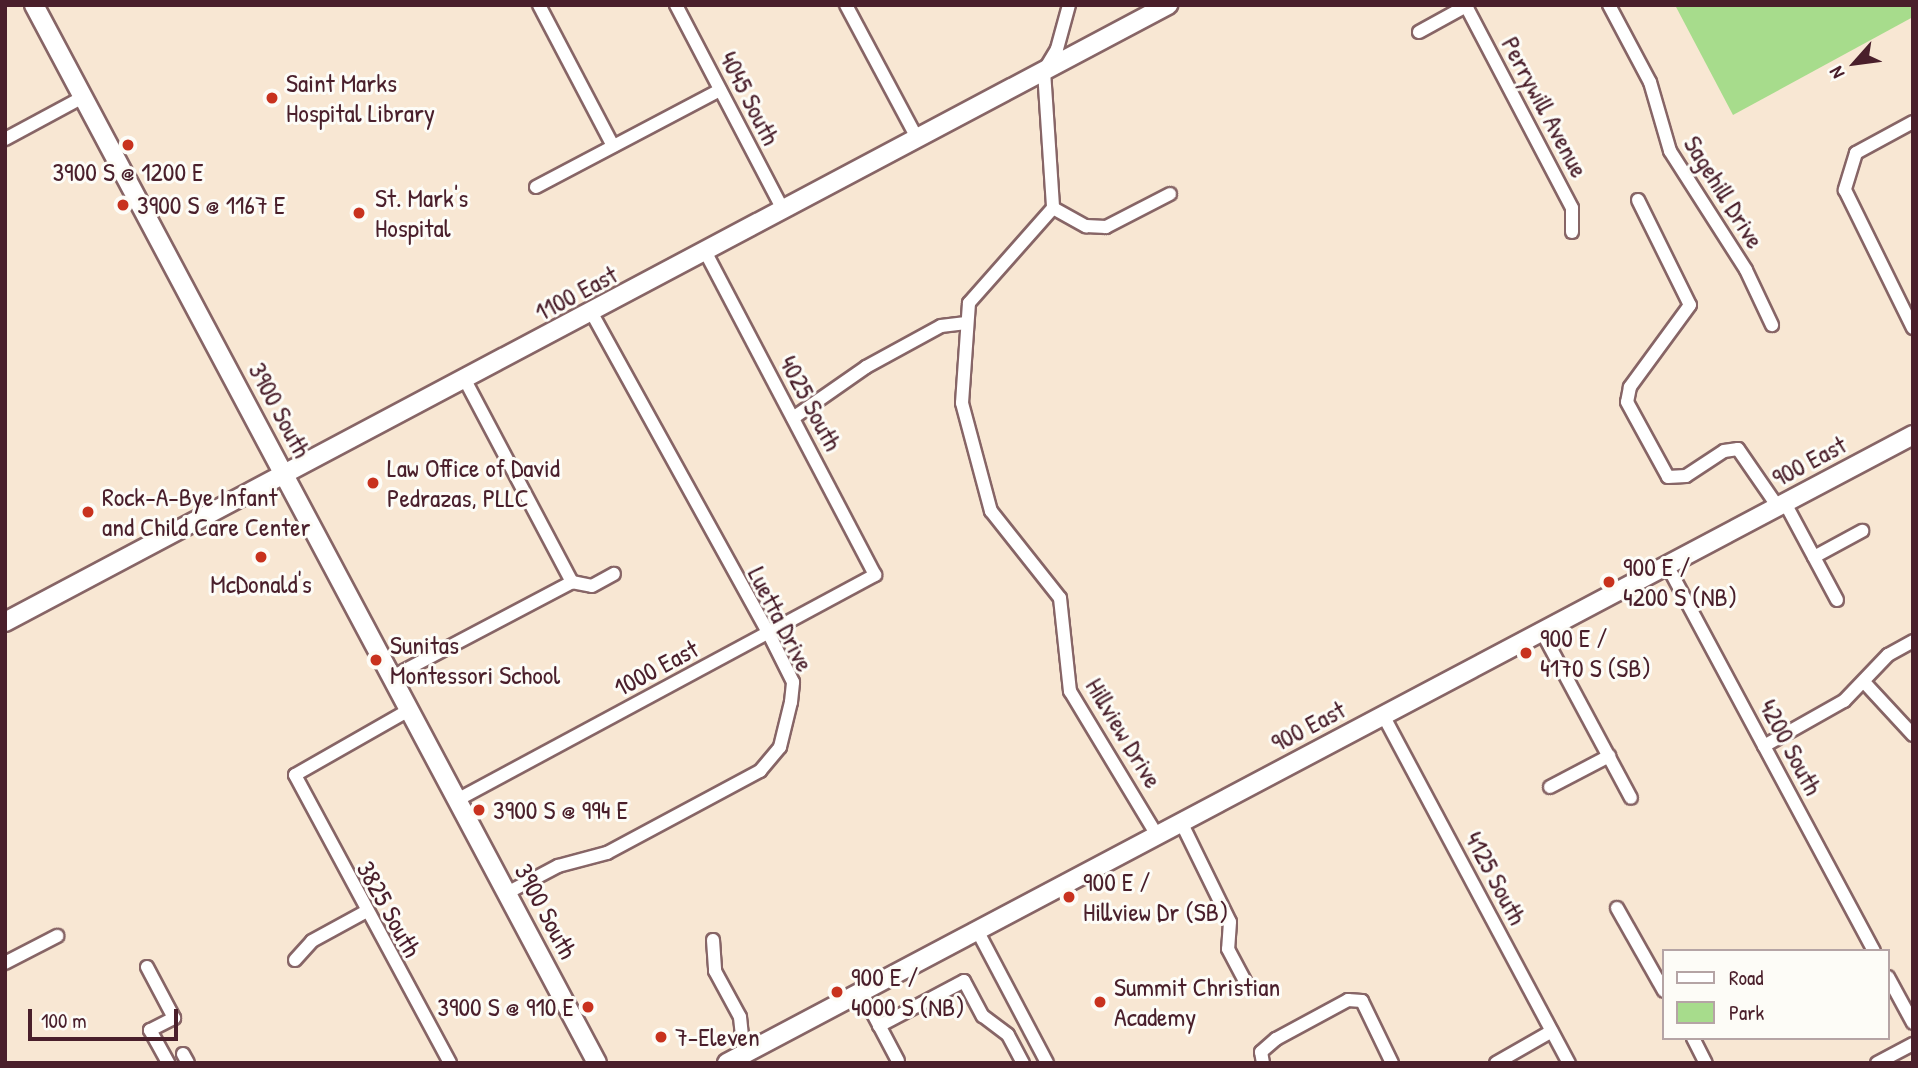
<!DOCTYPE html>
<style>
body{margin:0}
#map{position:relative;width:1918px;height:1068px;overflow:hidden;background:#f8e7d3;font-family:"Patrick Hand",sans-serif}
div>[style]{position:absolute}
.green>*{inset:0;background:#a7dc8c}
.roads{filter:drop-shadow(2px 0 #876566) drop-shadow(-2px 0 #876566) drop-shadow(0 2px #876566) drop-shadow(0 -2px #876566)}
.street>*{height:12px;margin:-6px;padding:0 6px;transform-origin:6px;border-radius:6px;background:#fff}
.secondary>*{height:18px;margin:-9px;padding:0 9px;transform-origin:9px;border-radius:9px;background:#fff}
.dots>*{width:19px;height:19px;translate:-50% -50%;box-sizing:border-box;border:4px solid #fdfcf7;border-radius:50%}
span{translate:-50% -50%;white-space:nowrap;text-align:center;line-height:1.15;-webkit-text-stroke:6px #fdfcf7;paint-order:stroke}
.poi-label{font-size:26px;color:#4a1f2b}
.left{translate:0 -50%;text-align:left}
.right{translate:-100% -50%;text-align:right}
.street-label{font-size:26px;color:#4a1f2b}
.frame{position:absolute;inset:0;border:7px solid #4a1f2b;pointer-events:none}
.legend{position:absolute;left:1662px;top:949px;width:228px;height:91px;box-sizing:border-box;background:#fdfcf7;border:2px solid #b5a4a5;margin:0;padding:9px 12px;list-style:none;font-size:21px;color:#4a1f2b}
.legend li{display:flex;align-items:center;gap:14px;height:35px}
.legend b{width:35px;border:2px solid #b5a4a5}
.north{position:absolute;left:1820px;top:28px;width:70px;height:70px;-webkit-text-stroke:5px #fdfcf7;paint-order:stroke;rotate:242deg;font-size:19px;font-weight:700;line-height:28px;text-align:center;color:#4a1f2b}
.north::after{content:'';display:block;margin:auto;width:24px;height:32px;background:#4a1f2b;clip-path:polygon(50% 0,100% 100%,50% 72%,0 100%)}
.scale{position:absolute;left:28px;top:1009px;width:150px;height:32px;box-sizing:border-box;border:4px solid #4a1f2b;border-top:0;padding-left:9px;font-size:21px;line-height:24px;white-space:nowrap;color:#4a1f2b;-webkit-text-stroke:5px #fdfcf7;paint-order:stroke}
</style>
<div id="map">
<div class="green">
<div style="clip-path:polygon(1675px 5px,1913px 5px,1913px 17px,1733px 115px)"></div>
</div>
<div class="roads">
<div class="street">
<div style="left:539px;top:5px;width:159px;rotate:62.3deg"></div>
<div style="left:676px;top:5px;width:233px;rotate:62.4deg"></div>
<div style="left:846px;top:5px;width:153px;rotate:61.9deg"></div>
<div style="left:1069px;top:5px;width:46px;rotate:105.3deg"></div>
<div style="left:1057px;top:49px;width:26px;rotate:121deg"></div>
<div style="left:1044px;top:71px;width:137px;rotate:86.2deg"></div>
<div style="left:1053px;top:208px;width:127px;rotate:131.5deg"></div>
<div style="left:969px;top:303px;width:100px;rotate:94deg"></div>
<div style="left:962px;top:403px;width:112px;rotate:75deg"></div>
<div style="left:991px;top:511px;width:111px;rotate:51.6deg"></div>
<div style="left:1060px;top:598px;width:94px;rotate:83.9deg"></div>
<div style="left:1070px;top:691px;width:168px;rotate:58.9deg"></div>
<div style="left:1609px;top:5px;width:87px;rotate:62deg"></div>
<div style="left:1650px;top:82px;width:72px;rotate:73.8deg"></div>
<div style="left:1670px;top:151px;width:141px;rotate:57.4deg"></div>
<div style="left:1746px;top:270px;width:61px;rotate:64.7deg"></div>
<div style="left:1466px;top:6px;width:228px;rotate:62.3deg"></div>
<div style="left:1572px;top:208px;width:24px;rotate:90deg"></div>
<div style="left:1419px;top:32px;width:56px;rotate:-28.9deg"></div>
<div style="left:1913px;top:122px;width:65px;rotate:151.5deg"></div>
<div style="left:1856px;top:153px;width:39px;rotate:107deg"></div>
<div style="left:1845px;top:190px;width:154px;rotate:63.8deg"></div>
<div style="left:5px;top:139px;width:89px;rotate:-28.3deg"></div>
<div style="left:536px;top:187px;width:208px;rotate:-27.8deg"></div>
<div style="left:1638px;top:200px;width:117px;rotate:63.7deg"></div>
<div style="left:1690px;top:305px;width:102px;rotate:126.2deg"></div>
<div style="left:1630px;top:387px;width:15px;rotate:101deg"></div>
<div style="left:1627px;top:402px;width:85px;rotate:61.3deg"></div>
<div style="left:1668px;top:477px;width:18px;rotate:-3deg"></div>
<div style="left:1686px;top:476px;width:45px;rotate:-33.3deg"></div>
<div style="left:1724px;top:451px;width:14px;rotate:-8deg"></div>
<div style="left:1738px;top:449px;width:70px;rotate:55.4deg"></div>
<div style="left:1053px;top:208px;width:38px;rotate:29deg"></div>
<div style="left:1086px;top:226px;width:20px;rotate:3deg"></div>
<div style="left:1106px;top:227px;width:72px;rotate:-27.3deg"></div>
<div style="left:465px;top:380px;width:229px;rotate:62.1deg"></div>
<div style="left:793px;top:418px;width:89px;rotate:-34.9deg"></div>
<div style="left:866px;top:367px;width:85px;rotate:-28.7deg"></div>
<div style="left:941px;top:326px;width:23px;rotate:-7deg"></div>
<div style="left:1785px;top:503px;width:110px;rotate:61.8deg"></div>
<div style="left:1814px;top:557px;width:55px;rotate:-28.4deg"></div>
<div style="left:1667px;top:565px;width:438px;rotate:61.8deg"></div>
<div style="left:1542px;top:632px;width:188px;rotate:61.8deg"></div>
<div style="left:392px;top:677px;width:204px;rotate:-27.8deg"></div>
<div style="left:572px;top:582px;width:20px;rotate:11deg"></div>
<div style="left:592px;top:586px;width:25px;rotate:-29deg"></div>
<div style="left:1864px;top:682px;width:72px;rotate:47.2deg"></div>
<div style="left:409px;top:710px;width:131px;rotate:150.3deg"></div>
<div style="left:295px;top:775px;width:327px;rotate:61.7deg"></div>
<div style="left:1383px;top:715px;width:395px;rotate:61.9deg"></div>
<div style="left:1764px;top:746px;width:92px;rotate:-29.4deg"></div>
<div style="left:1844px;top:701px;width:64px;rotate:-46.3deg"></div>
<div style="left:1888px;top:655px;width:29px;rotate:-29deg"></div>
<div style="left:1550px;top:787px;width:67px;rotate:-27.7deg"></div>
<div style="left:457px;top:800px;width:475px;rotate:-28.3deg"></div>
<div style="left:875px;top:575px;width:364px;rotate:-117.7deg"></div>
<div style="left:1181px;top:822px;width:111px;rotate:63.9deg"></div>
<div style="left:1230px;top:922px;width:27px;rotate:94deg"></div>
<div style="left:1228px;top:949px;width:40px;rotate:62deg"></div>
<div style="left:507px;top:893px;width:58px;rotate:-27.9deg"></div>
<div style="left:558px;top:866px;width:51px;rotate:-14.9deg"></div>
<div style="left:607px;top:853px;width:174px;rotate:-28.2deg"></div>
<div style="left:760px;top:771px;width:31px;rotate:-50deg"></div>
<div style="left:780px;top:747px;width:46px;rotate:-76.3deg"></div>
<div style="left:791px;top:702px;width:20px;rotate:-84deg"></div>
<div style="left:793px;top:682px;width:54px;rotate:-116.6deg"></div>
<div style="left:769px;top:634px;width:364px;rotate:-118.9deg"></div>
<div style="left:1617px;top:908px;width:95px;rotate:60.5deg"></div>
<div style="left:977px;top:930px;width:150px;rotate:62.2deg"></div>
<div style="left:713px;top:940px;width:31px;rotate:86deg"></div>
<div style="left:715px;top:971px;width:52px;rotate:61.5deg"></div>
<div style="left:740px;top:1017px;width:37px;rotate:84deg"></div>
<div style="left:295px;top:960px;width:25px;rotate:-48deg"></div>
<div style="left:312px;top:941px;width:60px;rotate:-28.7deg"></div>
<div style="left:5px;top:963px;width:59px;rotate:-27.4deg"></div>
<div style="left:147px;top:967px;width:58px;rotate:62.1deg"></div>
<div style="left:174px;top:1018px;width:27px;rotate:153deg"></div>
<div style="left:150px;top:1030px;width:38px;rotate:61deg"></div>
<div style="left:1888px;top:977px;width:52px;rotate:61.5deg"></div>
<div style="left:861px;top:991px;width:79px;rotate:62.1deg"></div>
<div style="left:879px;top:1026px;width:96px;rotate:-27.9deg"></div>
<div style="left:964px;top:981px;width:40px;rotate:62deg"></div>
<div style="left:983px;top:1016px;width:31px;rotate:37deg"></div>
<div style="left:1008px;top:1035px;width:32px;rotate:62deg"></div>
<div style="left:1693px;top:1038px;width:28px;rotate:63deg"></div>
<div style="left:183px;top:1054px;width:10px;rotate:61deg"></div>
<div style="left:1263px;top:1063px;width:11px;rotate:-100deg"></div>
<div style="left:1261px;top:1052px;width:20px;rotate:-41deg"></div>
<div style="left:1276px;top:1039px;width:82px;rotate:-28.4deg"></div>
<div style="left:1348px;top:1000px;width:14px;rotate:4deg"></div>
<div style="left:1362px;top:1001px;width:69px;rotate:64.2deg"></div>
<div style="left:1496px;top:1063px;width:64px;rotate:-29.7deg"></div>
<div style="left:1877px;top:1063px;width:41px;rotate:-27.8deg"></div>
</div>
<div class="secondary">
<div style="left:34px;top:5px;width:1198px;rotate:61.98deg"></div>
<div style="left:5px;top:622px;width:1317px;rotate:-27.95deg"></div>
<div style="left:727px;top:1063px;width:1342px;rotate:-27.9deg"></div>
</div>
</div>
<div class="dots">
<div style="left:272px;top:98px;background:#c8321e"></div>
<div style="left:128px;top:145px;background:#c8321e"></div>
<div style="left:123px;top:205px;background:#c8321e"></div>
<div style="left:359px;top:213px;background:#c8321e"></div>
<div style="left:373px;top:483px;background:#c8321e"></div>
<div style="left:88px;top:512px;background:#c8321e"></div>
<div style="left:261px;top:557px;background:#c8321e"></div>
<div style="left:1609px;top:582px;background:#c8321e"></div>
<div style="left:1526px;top:653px;background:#c8321e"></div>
<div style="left:376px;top:660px;background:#c8321e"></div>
<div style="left:479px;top:810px;background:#c8321e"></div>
<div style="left:1069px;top:897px;background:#c8321e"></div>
<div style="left:837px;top:992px;background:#c8321e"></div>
<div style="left:1100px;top:1002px;background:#c8321e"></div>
<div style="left:588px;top:1007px;background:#c8321e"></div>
<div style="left:661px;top:1037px;background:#c8321e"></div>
</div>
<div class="poi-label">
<span class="left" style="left:286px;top:98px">Saint Marks<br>Hospital Library</span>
<span style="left:128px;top:172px">3900 S @ 1200 E</span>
<span class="left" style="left:375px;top:213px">St. Mark's<br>Hospital</span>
<span class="left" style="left:137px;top:205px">3900 S @ 1167 E</span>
<span class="left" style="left:387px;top:483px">Law Office of David<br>Pedrazas, PLLC</span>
<span class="left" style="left:102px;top:512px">Rock-A-Bye Infant<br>and Child Care Center</span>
<span class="left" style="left:1623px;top:582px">900 E /<br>4200 S (NB)</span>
<span style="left:261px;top:584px">McDonald's</span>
<span class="left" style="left:1540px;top:653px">900 E /<br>4170 S (SB)</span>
<span class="left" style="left:390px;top:660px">Sunitas<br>Montessori School</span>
<span class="left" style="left:493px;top:810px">3900 S @ 994 E</span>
<span class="left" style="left:1083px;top:897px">900 E /<br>Hillview Dr (SB)</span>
<span class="left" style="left:851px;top:992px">900 E /<br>4000 S (NB)</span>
<span class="left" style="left:1114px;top:1002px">Summit Christian<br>Academy</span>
<span class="right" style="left:574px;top:1007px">3900 S @ 910 E</span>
<span class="left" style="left:675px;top:1037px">7-Eleven</span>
</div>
<div class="street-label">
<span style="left:750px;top:98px;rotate:63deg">4045 South</span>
<span style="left:1545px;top:107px;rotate:62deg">Perrywill Avenue</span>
<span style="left:1724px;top:192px;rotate:58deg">Sagehill Drive</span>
<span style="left:576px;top:293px;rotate:-28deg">1100 East</span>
<span style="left:811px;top:403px;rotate:62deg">4025 South</span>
<span style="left:280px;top:410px;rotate:62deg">3900 South</span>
<span style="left:1809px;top:461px;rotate:-28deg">900 East</span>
<span style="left:781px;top:619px;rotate:63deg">Luetta Drive</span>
<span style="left:656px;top:668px;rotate:-28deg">1000 East</span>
<span style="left:1308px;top:726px;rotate:-28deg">900 East</span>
<span style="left:1124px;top:733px;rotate:59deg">Hillview Drive</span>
<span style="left:1791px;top:747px;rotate:62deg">4200 South</span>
<span style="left:1496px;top:878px;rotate:62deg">4125 South</span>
<span style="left:389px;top:909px;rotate:61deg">3825 South</span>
<span style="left:546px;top:911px;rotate:62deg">3900 South</span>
</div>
<div class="frame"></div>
<ul class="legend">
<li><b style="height:9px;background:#fff"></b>Road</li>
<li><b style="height:19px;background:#a7dc8c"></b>Park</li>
</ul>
<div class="north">N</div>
<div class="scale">100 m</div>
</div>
